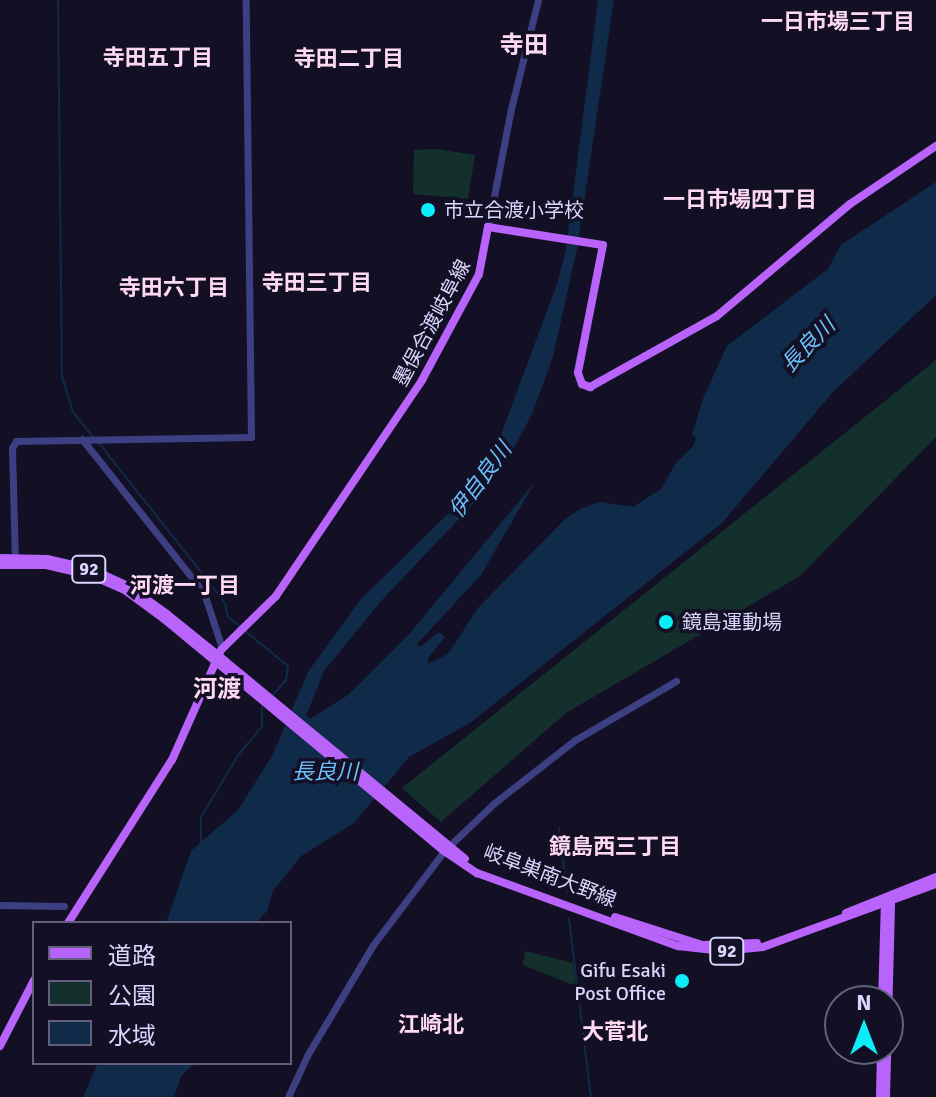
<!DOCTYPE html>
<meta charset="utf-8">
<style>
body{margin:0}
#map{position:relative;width:936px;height:1097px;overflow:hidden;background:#131026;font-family:Signika,"Noto Sans JP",sans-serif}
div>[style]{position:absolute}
.green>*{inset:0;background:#14302d}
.water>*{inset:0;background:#102a4a}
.stream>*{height:2px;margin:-1px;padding:0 1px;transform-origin:1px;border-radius:1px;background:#102a4a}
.minor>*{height:7px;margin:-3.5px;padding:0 3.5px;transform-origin:3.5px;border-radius:3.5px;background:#3d3f83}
.major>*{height:8px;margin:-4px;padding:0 4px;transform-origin:4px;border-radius:4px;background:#b863f9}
.major-bridge>*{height:8px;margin:-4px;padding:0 4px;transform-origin:4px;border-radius:4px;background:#b863f9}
.dots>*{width:22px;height:22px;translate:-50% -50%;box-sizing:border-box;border:4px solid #131026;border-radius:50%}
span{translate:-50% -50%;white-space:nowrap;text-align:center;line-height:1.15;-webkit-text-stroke:7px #131026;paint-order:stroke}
.shield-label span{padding:2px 6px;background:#131026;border:2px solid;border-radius:6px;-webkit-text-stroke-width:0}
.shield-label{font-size:18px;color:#d9d7fd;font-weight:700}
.poi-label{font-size:20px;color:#d9d7fd}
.left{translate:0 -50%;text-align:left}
.right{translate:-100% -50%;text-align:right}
.street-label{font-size:20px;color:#d9d7fd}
.neighbourhood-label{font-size:22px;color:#fed9f2;font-weight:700}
.water-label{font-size:22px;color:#69bff9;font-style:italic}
.quarter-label{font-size:24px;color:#fed9f2;font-weight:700}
.legend{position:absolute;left:32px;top:921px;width:260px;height:144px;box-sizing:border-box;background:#131026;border:2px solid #62607c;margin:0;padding:10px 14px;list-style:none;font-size:24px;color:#d9d7fd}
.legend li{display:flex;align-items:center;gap:16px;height:40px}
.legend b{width:40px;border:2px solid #62607c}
.north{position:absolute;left:824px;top:985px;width:80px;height:80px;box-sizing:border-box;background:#131026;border:2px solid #62607c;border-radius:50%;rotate:0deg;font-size:22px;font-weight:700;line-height:32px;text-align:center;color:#d9d7fd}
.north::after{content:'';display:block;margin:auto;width:28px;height:36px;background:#0becf6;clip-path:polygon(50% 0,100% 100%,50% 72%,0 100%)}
</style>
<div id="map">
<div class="green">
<div style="clip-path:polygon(436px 149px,475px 155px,468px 199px,413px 194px,414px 150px)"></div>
<div style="clip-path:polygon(936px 360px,936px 437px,800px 576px,566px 713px,441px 822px,402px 788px)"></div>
<div style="clip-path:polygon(525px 951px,573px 963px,576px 986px,523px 965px)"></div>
</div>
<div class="water">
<div style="clip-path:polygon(598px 0,614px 0,577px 249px,553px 357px,532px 414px,510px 455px,474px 503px,381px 601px,324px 671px,306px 716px,310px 719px,348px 695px,410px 633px,535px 482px,481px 575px,417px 644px,420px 647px,439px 632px,445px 637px,428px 658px,428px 664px,448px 654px,478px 608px,565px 519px,580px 509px,600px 502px,633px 507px,661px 489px,676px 463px,693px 446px,696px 439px,692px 434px,704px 396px,727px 346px,828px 269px,841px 245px,936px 182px,936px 295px,833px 392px,722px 523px,470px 723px,409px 757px,354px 823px,301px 856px,273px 891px,267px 911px,256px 923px,166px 923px,191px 851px,238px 810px,273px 754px,308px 672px,360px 600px,449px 513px,489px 467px,557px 284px,566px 249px)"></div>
<div style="clip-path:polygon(98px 1063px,195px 1063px,181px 1076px,174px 1097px,83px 1097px)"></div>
</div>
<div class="stream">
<div style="left:58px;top:0;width:376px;rotate:89.4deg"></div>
<div style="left:62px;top:376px;width:38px;rotate:73deg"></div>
<div style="left:73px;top:412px;width:33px;rotate:51deg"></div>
<div style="left:98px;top:442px;width:184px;rotate:51.6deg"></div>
<div style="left:212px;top:586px;width:21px;rotate:53deg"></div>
<div style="left:225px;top:603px;width:14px;rotate:78deg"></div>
<div style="left:228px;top:617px;width:14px;rotate:39deg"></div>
<div style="left:244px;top:630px;width:57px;rotate:39.3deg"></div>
<div style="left:288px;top:666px;width:14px;rotate:98deg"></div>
<div style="left:286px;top:680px;width:21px;rotate:131deg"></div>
<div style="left:559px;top:828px;width:64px;rotate:82.9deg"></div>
<div style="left:201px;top:843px;width:26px;rotate:-90deg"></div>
<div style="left:201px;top:817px;width:74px;rotate:-58.9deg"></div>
<div style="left:239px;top:754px;width:35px;rotate:-50deg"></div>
<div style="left:262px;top:727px;width:20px;rotate:-90deg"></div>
<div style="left:569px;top:919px;width:179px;rotate:83deg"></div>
</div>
<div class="minor">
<div style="left:488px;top:227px;width:120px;rotate:-79deg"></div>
<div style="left:511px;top:109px;width:112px;rotate:-76.1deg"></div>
<div style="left:82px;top:439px;width:196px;rotate:51.6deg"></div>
<div style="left:204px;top:593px;width:58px;rotate:71.9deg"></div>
<div style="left:15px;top:563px;width:115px;rotate:-91.5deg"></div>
<div style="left:12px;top:448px;width:8px;rotate:-60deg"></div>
<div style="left:16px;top:441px;width:235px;rotate:-1deg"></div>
<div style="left:251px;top:437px;width:437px;rotate:-90.7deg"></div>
<div style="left:0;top:905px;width:64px;rotate:0.9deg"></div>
<div style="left:288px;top:1097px;width:47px;rotate:-65.1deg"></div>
<div style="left:308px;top:1054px;width:127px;rotate:-59.2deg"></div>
<div style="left:373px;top:945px;width:118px;rotate:-52.9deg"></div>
<div style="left:444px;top:851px;width:68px;rotate:-43.8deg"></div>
<div style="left:493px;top:804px;width:104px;rotate:-38deg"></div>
<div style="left:575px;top:740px;width:117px;rotate:-30.3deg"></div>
</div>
<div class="major">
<div style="left:0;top:558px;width:47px;rotate:1.2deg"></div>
<div style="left:47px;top:559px;width:45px;rotate:12.8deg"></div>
<div style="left:91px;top:569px;width:41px;rotate:24.7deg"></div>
<div style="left:128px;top:586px;width:48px;rotate:35.7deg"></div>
<div style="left:0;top:565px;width:46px"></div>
<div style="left:46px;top:565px;width:48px;rotate:13.2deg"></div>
<div style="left:93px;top:576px;width:36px;rotate:24deg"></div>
<div style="left:126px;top:591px;width:47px;rotate:36.4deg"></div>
<div style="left:225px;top:661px;width:311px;rotate:39.5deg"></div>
<div style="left:221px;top:666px;width:290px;rotate:39.7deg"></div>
<div style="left:444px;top:851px;width:40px;rotate:34deg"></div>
<div style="left:477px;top:873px;width:214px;rotate:20deg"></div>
<div style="left:678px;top:946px;width:45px;rotate:6.3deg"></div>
<div style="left:723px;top:951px;width:40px;rotate:-5.7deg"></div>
<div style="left:763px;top:947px;width:184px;rotate:-20deg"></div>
<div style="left:846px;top:913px;width:97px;rotate:-21.8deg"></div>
<div style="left:615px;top:917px;width:91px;rotate:17.8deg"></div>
<div style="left:702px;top:945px;width:55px;rotate:-2.1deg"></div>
<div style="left:68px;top:923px;width:193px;rotate:-57.5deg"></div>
<div style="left:172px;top:760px;width:120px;rotate:-66deg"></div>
<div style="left:221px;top:650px;width:77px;rotate:-44.5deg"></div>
<div style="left:276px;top:596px;width:261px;rotate:-55.9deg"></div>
<div style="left:422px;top:380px;width:120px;rotate:-61.7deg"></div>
<div style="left:479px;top:274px;width:48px;rotate:-79.2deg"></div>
<div style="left:488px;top:227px;width:116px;rotate:8.9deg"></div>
<div style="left:603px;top:245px;width:130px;rotate:101.1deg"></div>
<div style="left:578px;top:373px;width:12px;rotate:70deg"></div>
<div style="left:582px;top:384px;width:9px;rotate:21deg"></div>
<div style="left:590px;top:387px;width:145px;rotate:-29.2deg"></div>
<div style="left:717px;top:316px;width:174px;rotate:-40.1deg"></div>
<div style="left:850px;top:204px;width:104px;rotate:-34deg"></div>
<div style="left:882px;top:1001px;width:99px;rotate:-88.3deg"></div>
<div style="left:0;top:1046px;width:74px;rotate:-62.7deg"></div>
<div style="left:880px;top:1097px;width:48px;rotate:-88.8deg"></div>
<div style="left:886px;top:1097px;width:197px;rotate:-88.5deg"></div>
</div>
<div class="major-bridge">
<div style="left:167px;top:614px;width:75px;rotate:39deg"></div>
<div style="left:164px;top:619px;width:74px;rotate:39.5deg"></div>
</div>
<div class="dots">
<div style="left:428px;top:210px;background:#0becf6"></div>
<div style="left:666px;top:622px;background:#0becf6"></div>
<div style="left:682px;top:981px;background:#0becf6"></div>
</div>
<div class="shield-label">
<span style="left:89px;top:569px">92</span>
<span style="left:727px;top:951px">92</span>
</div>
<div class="poi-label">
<span class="left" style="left:444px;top:210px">市立合渡小学校</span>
<span class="left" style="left:682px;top:622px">鏡島運動場</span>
<span class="right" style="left:666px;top:982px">Gifu Esaki<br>Post Office</span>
</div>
<div class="street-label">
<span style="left:432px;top:323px;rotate:-62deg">墨俣合渡岐阜線</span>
<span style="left:550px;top:876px;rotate:21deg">岐阜巣南大野線</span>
</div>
<div class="neighbourhood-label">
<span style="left:838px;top:22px">一日市場三丁目</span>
<span style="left:158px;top:58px">寺田五丁目</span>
<span style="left:349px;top:59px">寺田二丁目</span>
<span style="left:740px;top:200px">一日市場四丁目</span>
<span style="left:317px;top:283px">寺田三丁目</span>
<span style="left:174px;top:288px">寺田六丁目</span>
<span style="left:185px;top:586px">河渡一丁目</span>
<span style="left:615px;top:847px">鏡島西三丁目</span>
<span style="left:431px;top:1025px">江崎北</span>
<span style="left:615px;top:1032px">大菅北</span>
</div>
<div class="water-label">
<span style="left:808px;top:345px;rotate:-46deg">長良川</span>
<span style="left:480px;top:480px;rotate:-53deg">伊自良川</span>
<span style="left:325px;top:772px">長良川</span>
</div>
<div class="quarter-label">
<span style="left:524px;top:46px">寺田</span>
<span style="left:217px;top:690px">河渡</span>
</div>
<ul class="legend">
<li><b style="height:10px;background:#b863f9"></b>道路</li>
<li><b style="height:22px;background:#14302d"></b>公園</li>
<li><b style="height:22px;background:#102a4a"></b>水域</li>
</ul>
<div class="north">N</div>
</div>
